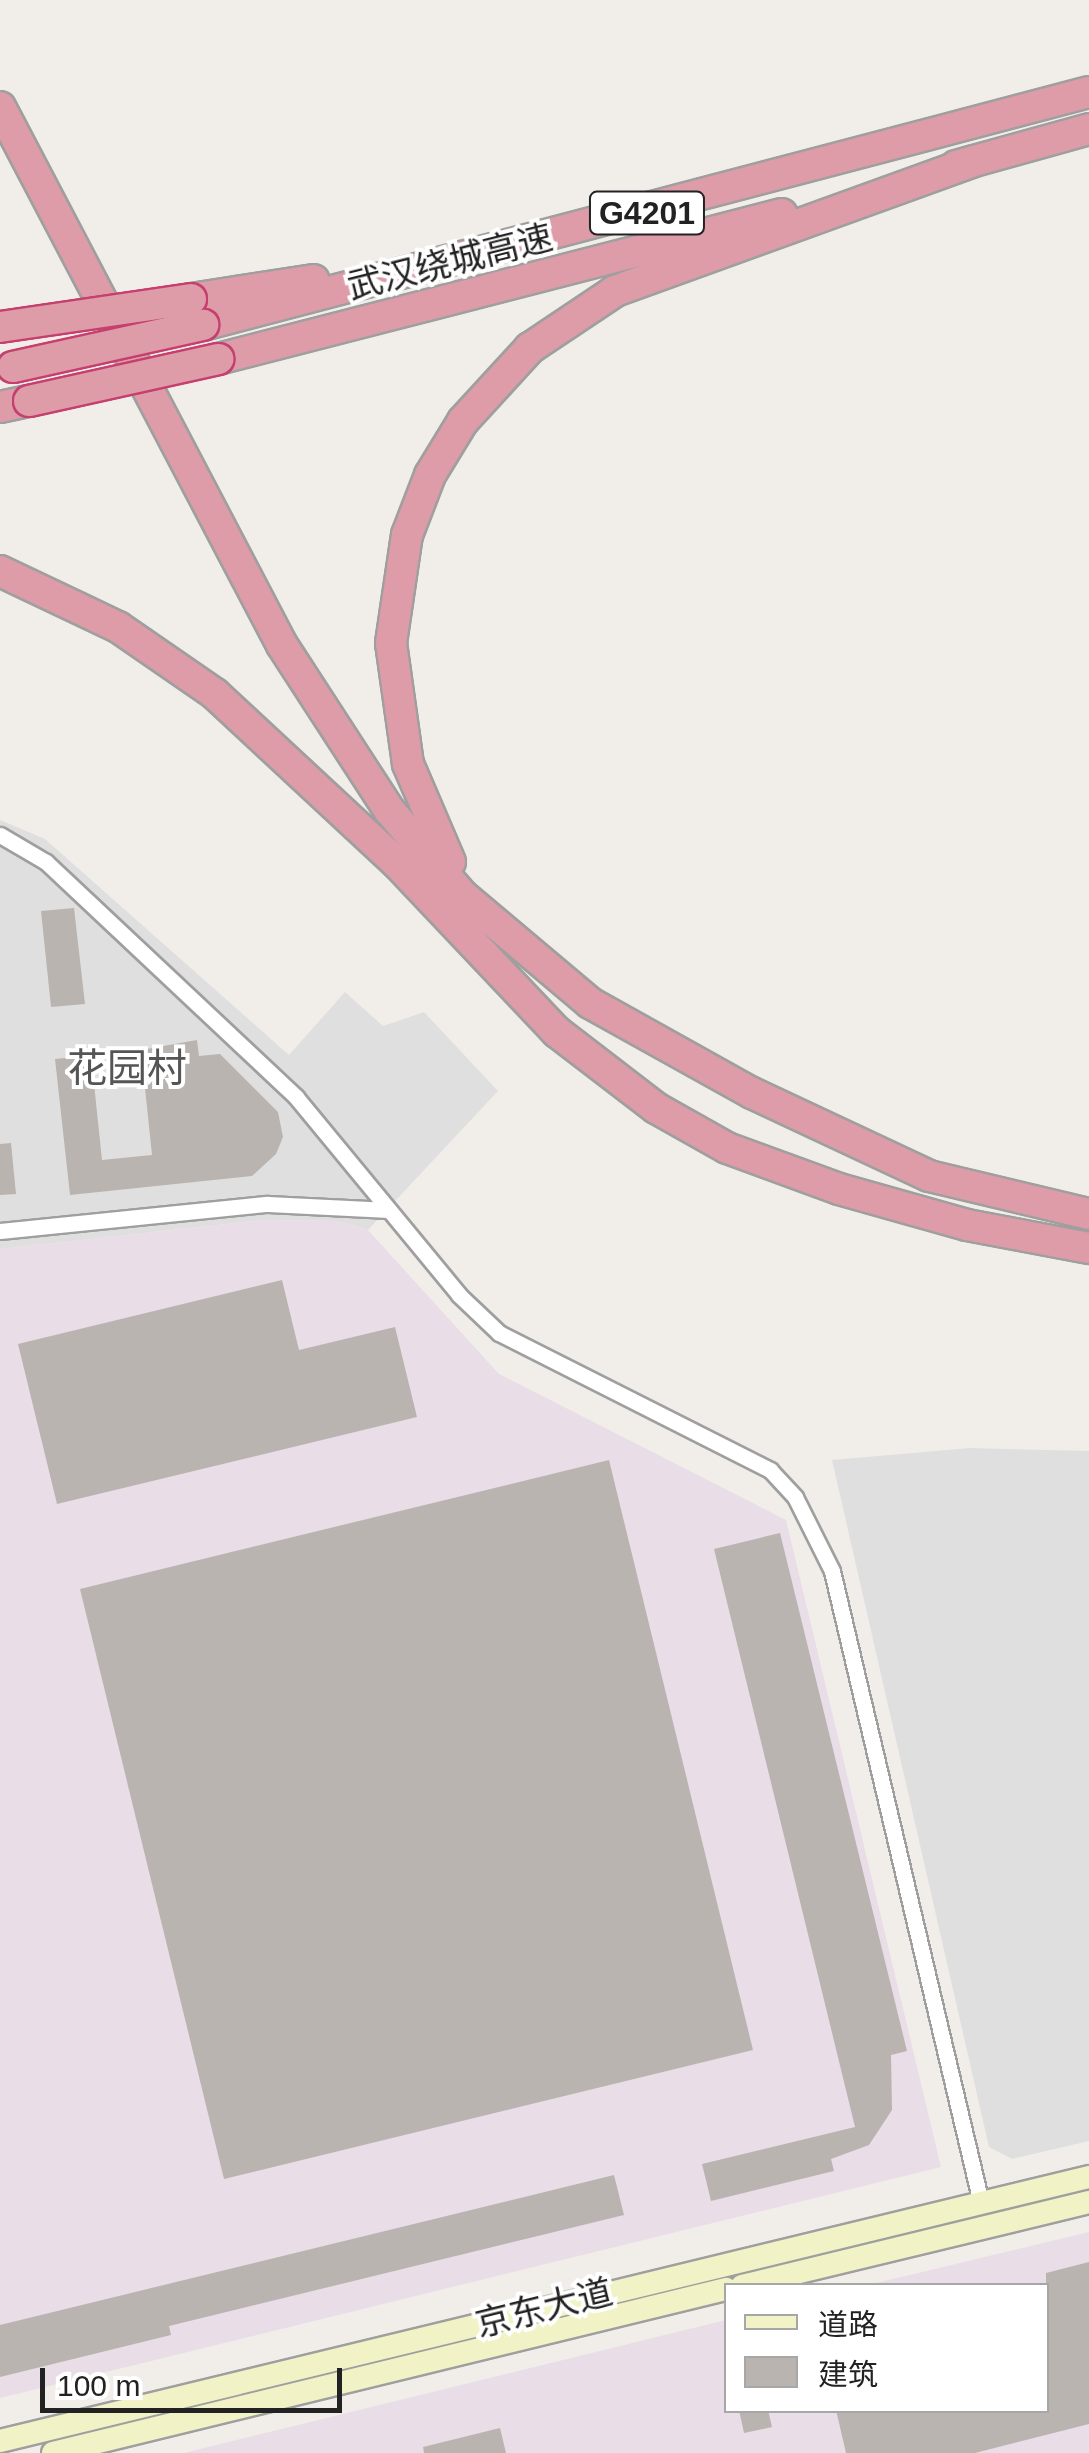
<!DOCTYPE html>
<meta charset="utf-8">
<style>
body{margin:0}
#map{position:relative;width:1089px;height:2453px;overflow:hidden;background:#f1eeea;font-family:Arial,"Noto Sans SC",sans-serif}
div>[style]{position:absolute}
.residential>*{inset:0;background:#e0dfdf}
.industrial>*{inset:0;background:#e9dde7}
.building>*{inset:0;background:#bab4b0}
.roads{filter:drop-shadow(2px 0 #9f9f9f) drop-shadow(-2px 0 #9f9f9f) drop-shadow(0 2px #9f9f9f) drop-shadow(0 -2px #9f9f9f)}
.street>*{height:15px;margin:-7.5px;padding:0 7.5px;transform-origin:7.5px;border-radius:7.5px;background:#fff}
.secondary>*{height:22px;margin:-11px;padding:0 11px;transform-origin:11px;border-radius:11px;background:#f1f3c6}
.highway>*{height:30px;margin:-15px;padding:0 15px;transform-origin:15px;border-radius:15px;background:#dd9ca8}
.bridges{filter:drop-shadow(2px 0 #c63f6e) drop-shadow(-2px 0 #c63f6e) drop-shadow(0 2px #c63f6e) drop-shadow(0 -2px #c63f6e)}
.highway-bridge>*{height:30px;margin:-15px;padding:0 15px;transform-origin:15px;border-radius:15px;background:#dd9ca8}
span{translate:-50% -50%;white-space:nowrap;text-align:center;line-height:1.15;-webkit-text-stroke:8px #fff;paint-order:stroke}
.shield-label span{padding:2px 8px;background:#fff;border:2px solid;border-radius:8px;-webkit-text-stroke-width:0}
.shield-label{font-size:32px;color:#222;font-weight:700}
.street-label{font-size:35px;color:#222}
.quarter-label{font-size:40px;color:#555}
.legend{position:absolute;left:724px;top:2283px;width:325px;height:130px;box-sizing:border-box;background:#fff;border:2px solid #a7a7a7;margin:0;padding:12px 18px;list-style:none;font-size:30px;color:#222}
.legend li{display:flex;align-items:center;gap:20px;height:50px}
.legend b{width:50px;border:2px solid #a7a7a7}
.scale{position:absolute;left:40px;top:2368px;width:302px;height:45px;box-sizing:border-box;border:5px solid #222;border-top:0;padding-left:12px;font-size:30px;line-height:35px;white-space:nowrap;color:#222;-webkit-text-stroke:8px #fff;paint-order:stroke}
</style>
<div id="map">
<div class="residential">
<div style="clip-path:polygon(0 820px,45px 839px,289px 1055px,345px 992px,383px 1026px,424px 1012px,498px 1091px,368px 1230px,338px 1221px,263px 1220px,0 1249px)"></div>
<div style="clip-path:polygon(970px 1448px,1089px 1451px,1089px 2141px,1012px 2159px,989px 2147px,832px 1460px)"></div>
</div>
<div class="industrial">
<div style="clip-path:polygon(263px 1220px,338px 1221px,368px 1230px,499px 1374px,786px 1520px,941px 2167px,0 2398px,0 1249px)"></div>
<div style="clip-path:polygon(1089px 2232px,1089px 2453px,184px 2453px,726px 2320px,726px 2410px,1046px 2410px,1046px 2286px,868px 2285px)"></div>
</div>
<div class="building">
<div style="clip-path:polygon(74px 908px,85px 1004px,51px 1007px,41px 911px)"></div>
<div style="clip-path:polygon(197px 1040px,199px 1056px,220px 1054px,278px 1112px,283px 1137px,276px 1154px,252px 1176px,70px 1195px,55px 1059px,91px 1055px,102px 1160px,152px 1155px,141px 1050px)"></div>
<div style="clip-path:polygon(11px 1143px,16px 1194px,0 1195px,0 1144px)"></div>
<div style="clip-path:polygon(282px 1280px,299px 1350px,395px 1327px,417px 1417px,57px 1504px,18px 1344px)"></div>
<div style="clip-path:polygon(609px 1460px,753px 2050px,224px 2179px,80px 1589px)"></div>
<div style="clip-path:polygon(780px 1533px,907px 2051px,891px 2055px,892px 2110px,869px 2145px,831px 2159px,834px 2171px,711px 2201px,702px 2164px,855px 2127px,714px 1549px)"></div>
<div style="clip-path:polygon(614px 2175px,624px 2215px,169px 2326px,171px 2335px,0 2377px,0 2325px)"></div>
<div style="clip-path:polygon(1089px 2262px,1089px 2424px,975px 2453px,846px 2453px,836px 2410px,1046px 2410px,1046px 2273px)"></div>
<div style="clip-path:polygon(739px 2410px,768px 2410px,772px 2427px,744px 2433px)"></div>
<div style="clip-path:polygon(500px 2428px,506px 2453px,424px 2453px,423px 2447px)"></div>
</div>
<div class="roads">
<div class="street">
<div style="left:0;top:835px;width:53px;rotate:30.4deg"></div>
<div style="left:46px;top:862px;width:343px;rotate:43.2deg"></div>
<div style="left:296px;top:1097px;width:256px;rotate:50.5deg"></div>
<div style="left:459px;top:1295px;width:55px;rotate:43.5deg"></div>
<div style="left:499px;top:1333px;width:304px;rotate:26.8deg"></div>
<div style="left:770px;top:1470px;width:37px;rotate:47deg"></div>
<div style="left:795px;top:1497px;width:83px;rotate:63.4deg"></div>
<div style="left:832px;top:1571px;width:649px;rotate:76.73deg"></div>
<div style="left:0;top:1231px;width:269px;rotate:-5.8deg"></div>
<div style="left:268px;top:1204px;width:121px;rotate:2.8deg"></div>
</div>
<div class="secondary">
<div style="left:742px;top:2286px;width:357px;rotate:-13.6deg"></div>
<div style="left:0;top:2441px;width:1121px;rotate:-13.63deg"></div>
<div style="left:53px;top:2453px;width:693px;rotate:-13.7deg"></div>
</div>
<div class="highway">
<div style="left:0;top:107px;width:607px;rotate:62.34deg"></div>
<div style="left:282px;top:645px;width:197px;rotate:57deg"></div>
<div style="left:389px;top:810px;width:113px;rotate:49.3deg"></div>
<div style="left:463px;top:896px;width:166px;rotate:40.1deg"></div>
<div style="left:590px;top:1003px;width:185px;rotate:29.1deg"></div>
<div style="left:752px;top:1093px;width:195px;rotate:25.1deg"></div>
<div style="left:929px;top:1176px;width:164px;rotate:13.4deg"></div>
<div style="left:956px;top:166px;width:138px;rotate:-15.5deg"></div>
<div style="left:191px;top:299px;width:124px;rotate:-8.8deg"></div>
<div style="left:203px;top:325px;width:916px;rotate:-14.73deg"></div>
<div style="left:218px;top:359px;width:582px;rotate:-14.42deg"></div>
<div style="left:0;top:407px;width:30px;rotate:-12deg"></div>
<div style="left:0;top:571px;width:131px;rotate:25.4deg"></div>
<div style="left:118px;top:627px;width:118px;rotate:34.6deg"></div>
<div style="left:215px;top:694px;width:248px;rotate:42.9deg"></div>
<div style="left:397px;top:863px;width:233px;rotate:46.6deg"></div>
<div style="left:557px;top:1032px;width:125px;rotate:37.5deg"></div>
<div style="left:656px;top:1108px;width:81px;rotate:29.4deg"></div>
<div style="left:727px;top:1148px;width:119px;rotate:20.1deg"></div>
<div style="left:839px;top:1189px;width:133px;rotate:15.7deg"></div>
<div style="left:967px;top:1225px;width:124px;rotate:10.7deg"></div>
<div style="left:450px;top:862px;width:107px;rotate:-113.2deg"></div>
<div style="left:408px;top:764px;width:122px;rotate:-98deg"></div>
<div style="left:391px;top:643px;width:109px;rotate:-81.6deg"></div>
<div style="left:407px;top:535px;width:64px;rotate:-69deg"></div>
<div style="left:430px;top:475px;width:63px;rotate:-58.6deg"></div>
<div style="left:463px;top:421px;width:99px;rotate:-47.5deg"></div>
<div style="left:530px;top:348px;width:102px;rotate:-33.8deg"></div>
<div style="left:615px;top:291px;width:380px;rotate:-19.9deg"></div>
</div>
</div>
<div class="bridges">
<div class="highway-bridge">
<div style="left:0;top:327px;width:193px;rotate:-8.3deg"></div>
<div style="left:13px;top:367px;width:195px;rotate:-12.5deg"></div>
<div style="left:29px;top:401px;width:194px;rotate:-12.5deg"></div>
</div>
</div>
<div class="shield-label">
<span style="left:647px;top:213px">G4201</span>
</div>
<div class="street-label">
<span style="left:450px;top:262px;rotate:-14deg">武汉绕城高速</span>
<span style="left:544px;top:2308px;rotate:-14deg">京东大道</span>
</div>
<div class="quarter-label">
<span style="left:127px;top:1068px">花园村</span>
</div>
<ul class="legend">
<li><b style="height:12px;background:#f1f3c6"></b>道路</li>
<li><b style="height:28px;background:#bab4b0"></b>建筑</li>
</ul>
<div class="scale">100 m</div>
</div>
